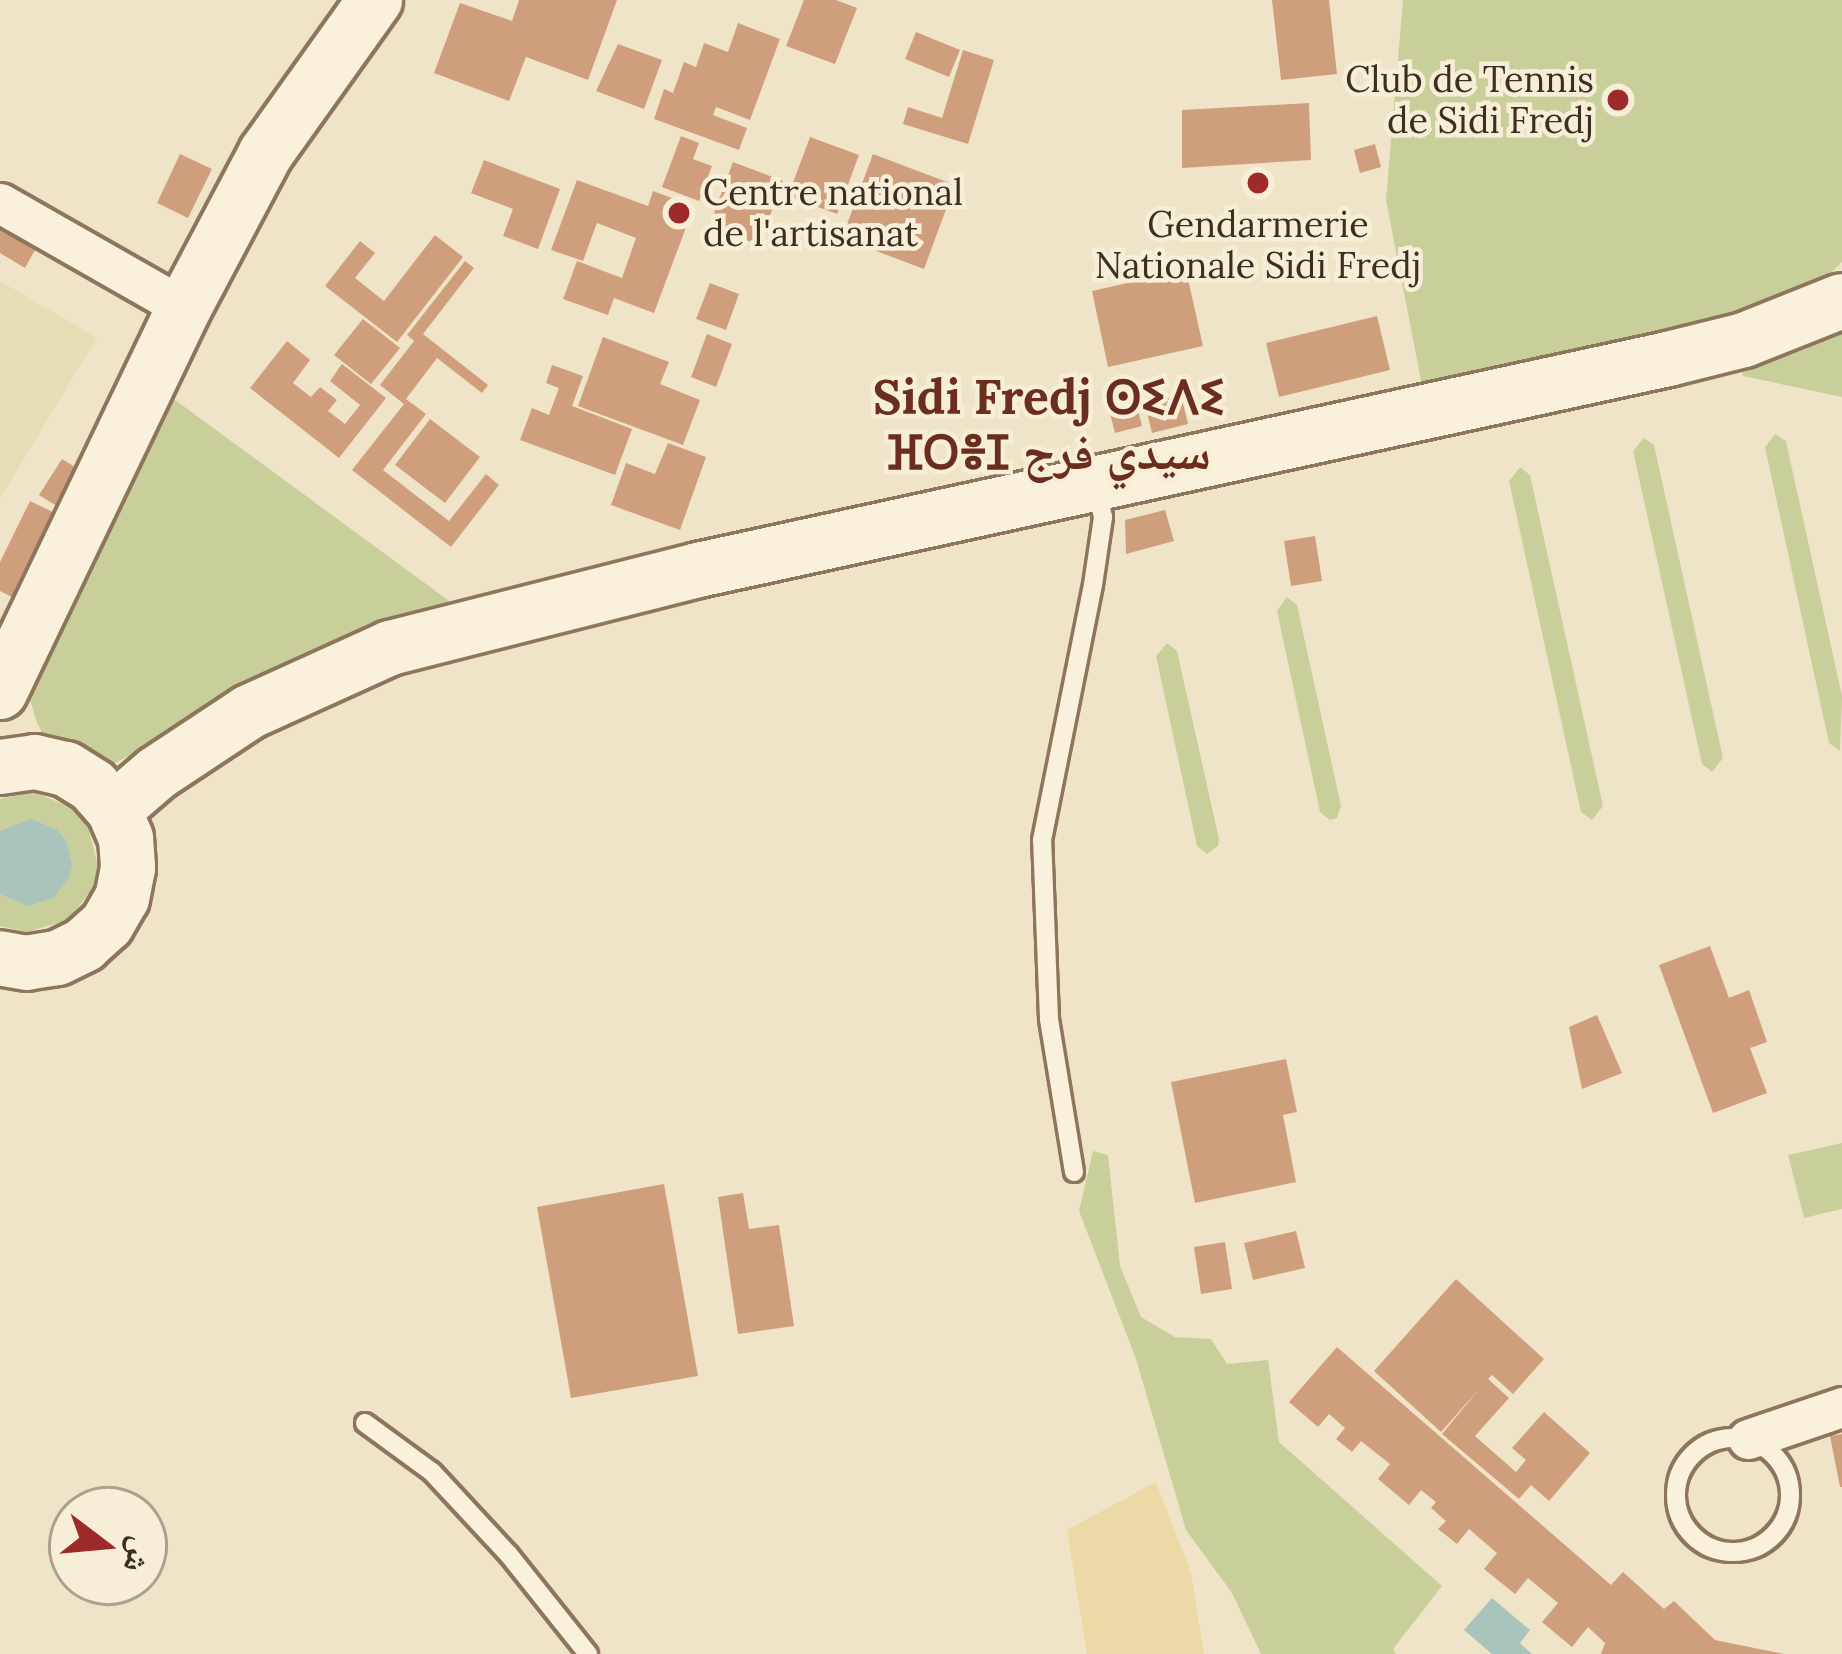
<!DOCTYPE html>
<meta charset="utf-8">
<style>
body{margin:0}
#map{position:relative;width:1842px;height:1654px;overflow:hidden;background:#f0e4c8;font-family:Lora,"Noto Naskh Arabic","Noto Sans Tifinagh",serif}
div>[style]{position:absolute}
.farmland>*{inset:0;background:#e6deb5}
.green>*{inset:0;background:#c9cf9b}
.sand>*{inset:0;background:#ecd9a5}
.water>*{inset:0;background:#a9c4bc}
.building>*{inset:0;background:#cf9f7d}
.roads{filter:drop-shadow(3px 0 #8d765c) drop-shadow(-3px 0 #8d765c) drop-shadow(0 3px #8d765c) drop-shadow(0 -3px #8d765c)}
.service>*{height:18px;margin:-9px;padding:0 9px;transform-origin:9px;border-radius:9px;background:#faf1dc}
.service>.ring{margin:-9px;padding:0;box-sizing:content-box;background:none;border:18px solid #faf1dc;border-radius:50%}
.minor>*{height:39px;margin:-19.5px;padding:0 19.5px;transform-origin:19.5px;border-radius:19.5px;background:#faf1dc}
.secondary>*{height:54px;margin:-27px;padding:0 27px;transform-origin:27px;border-radius:27px;background:#faf1dc}
.dots>*{width:33px;height:33px;translate:-50% -50%;box-sizing:border-box;border:6px solid #f7eed8;border-radius:50%}
span{translate:-50% -50%;white-space:nowrap;text-align:center;line-height:1.15;-webkit-text-stroke:9px #f7eed8;paint-order:stroke}
.poi-label{font-size:36px;color:#3d2e20}
.right{translate:-100% -50%;text-align:right}
.left{translate:0 -50%;text-align:left}
.district-label{font-size:48px;color:#6b2e1e;font-weight:700}
.north{position:absolute;left:48px;top:1486px;width:120px;height:120px;box-sizing:border-box;background:#f7eed8;border:3px solid #ada18e;border-radius:50%;rotate:106deg;font-size:33px;font-weight:700;line-height:48px;text-align:center;color:#3d2e20}
.north::after{content:'';display:block;margin:auto;width:42px;height:54px;background:#9e2a2b;clip-path:polygon(50% 0,100% 100%,50% 72%,0 100%)}
</style>
<div id="map">
<div class="farmland">
<div style="clip-path:polygon(0 281px,97px 338px,0 499px)"></div>
</div>
<div class="green">
<div style="clip-path:polygon(1403px 0,1842px 0,1842px 262px,1826px 277px,1742px 326px,1424px 396px,1386px 200px)"></div>
<div style="clip-path:polygon(1842px 330px,1842px 397px,1743px 376px,1741px 365px,1807px 348px)"></div>
<div style="clip-path:polygon(171px 397px,452px 603px,298px 669px,111px 765px,86px 764px,45px 738px,37px 723px,29px 696px,33px 666px)"></div>
<div style="clip-path:polygon(1775px 434px,1786px 441px,1842px 696px,1840px 751px,1829px 743px,1765px 447px)"></div>
<div style="clip-path:polygon(1644px 438px,1654px 445px,1723px 758px,1712px 772px,1702px 764px,1633px 451px)"></div>
<div style="clip-path:polygon(1520px 467px,1530px 475px,1603px 806px,1592px 820px,1581px 812px,1509px 481px)"></div>
<div style="clip-path:polygon(1287px 597px,1297px 605px,1341px 806px,1337px 818px,1330px 820px,1320px 812px,1277px 611px)"></div>
<div style="clip-path:polygon(1167px 643px,1177px 651px,1219px 839px,1218px 846px,1207px 854px,1197px 846px,1156px 656px)"></div>
<div style="clip-path:polygon(33px 792px,73px 808px,88px 826px,98px 866px,94px 887px,68px 920px,27px 932px,0 926px,0 799px)"></div>
<div style="clip-path:polygon(1842px 1143px,1842px 1209px,1804px 1218px,1788px 1155px)"></div>
<div style="clip-path:polygon(1093px 1151px,1108px 1155px,1120px 1266px,1141px 1317px,1175px 1337px,1211px 1339px,1227px 1364px,1268px 1360px,1279px 1442px,1442px 1586px,1393px 1649px,1396px 1654px,1261px 1654px,1232px 1593px,1186px 1530px,1136px 1359px,1079px 1211px)"></div>
</div>
<div class="sand">
<div style="clip-path:polygon(1156px 1482px,1191px 1573px,1204px 1654px,1087px 1654px,1067px 1530px)"></div>
</div>
<div class="water">
<div style="clip-path:polygon(31px 819px,56px 829px,66px 840px,72px 865px,69px 878px,53px 898px,28px 906px,0 894px,0 831px)"></div>
<div style="clip-path:polygon(1492px 1598px,1530px 1630px,1520px 1643px,1532px 1654px,1492px 1654px,1464px 1630px)"></div>
</div>
<div class="building">
<div style="clip-path:polygon(519px 0,617px 0,588px 80px,526px 57px,509px 101px,434px 73px,460px 3px,512px 21px)"></div>
<div style="clip-path:polygon(804px 0,836px 0,857px 8px,835px 64px,786px 46px)"></div>
<div style="clip-path:polygon(1272px 0,1329px 0,1337px 74px,1281px 80px)"></div>
<div style="clip-path:polygon(738px 23px,780px 39px,750px 120px,716px 107px,713px 115px,747px 128px,739px 150px,654px 119px,664px 89px,673px 93px,684px 62px,696px 67px,704px 43px,728px 52px)"></div>
<div style="clip-path:polygon(916px 32px,960px 50px,949px 77px,905px 59px)"></div>
<div style="clip-path:polygon(618px 44px,662px 60px,644px 109px,596px 91px)"></div>
<div style="clip-path:polygon(963px 50px,994px 60px,968px 144px,903px 124px,908px 107px,942px 118px)"></div>
<div style="clip-path:polygon(1309px 103px,1311px 160px,1182px 168px,1182px 110px)"></div>
<div style="clip-path:polygon(681px 136px,699px 143px,693px 159px,712px 166px,699px 201px,662px 187px)"></div>
<div style="clip-path:polygon(810px 137px,859px 155px,837px 214px,788px 196px)"></div>
<div style="clip-path:polygon(1375px 144px,1381px 167px,1360px 173px,1354px 150px)"></div>
<div style="clip-path:polygon(180px 154px,212px 169px,188px 218px,157px 203px)"></div>
<div style="clip-path:polygon(873px 154px,955px 185px,924px 269px,842px 238px)"></div>
<div style="clip-path:polygon(484px 160px,560px 189px,538px 249px,503px 236px,513px 209px,471px 193px)"></div>
<div style="clip-path:polygon(733px 162px,783px 181px,759px 245px,718px 230px,723px 216px,714px 213px)"></div>
<div style="clip-path:polygon(577px 180px,648px 206px,653px 191px,694px 206px,654px 313px,614px 298px,608px 315px,563px 299px,577px 261px,622px 278px,636px 238px,597px 223px,583px 261px,551px 250px)"></div>
<div style="clip-path:polygon(0 228px,35px 250px,25px 268px,0 253px)"></div>
<div style="clip-path:polygon(435px 235px,463px 257px,397px 342px,325px 286px,360px 241px,375px 253px,355px 278px,384px 301px)"></div>
<div style="clip-path:polygon(465px 261px,474px 268px,423px 334px,488px 385px,482px 393px,437px 358px,406px 399px,426px 414px,383px 470px,449px 521px,486px 474px,499px 485px,451px 547px,352px 470px,404px 404px,380px 385px,414px 341px,407px 335px)"></div>
<div style="clip-path:polygon(1186px 270px,1203px 346px,1108px 367px,1092px 291px)"></div>
<div style="clip-path:polygon(710px 283px,739px 294px,726px 330px,696px 319px)"></div>
<div style="clip-path:polygon(1377px 316px,1390px 370px,1279px 397px,1266px 343px)"></div>
<div style="clip-path:polygon(363px 319px,400px 348px,371px 384px,334px 355px)"></div>
<div style="clip-path:polygon(707px 334px,732px 344px,716px 387px,691px 377px)"></div>
<div style="clip-path:polygon(603px 337px,669px 362px,660px 384px,700px 400px,683px 445px,578px 406px)"></div>
<div style="clip-path:polygon(287px 341px,310px 360px,293px 383px,311px 397px,320px 387px,337px 400px,328px 411px,345px 424px,360px 405px,330px 381px,342px 364px,386px 398px,339px 458px,250px 388px)"></div>
<div style="clip-path:polygon(552px 365px,583px 376px,572px 406px,632px 429px,615px 475px,520px 440px,532px 408px,549px 415px,559px 388px,546px 383px)"></div>
<div style="clip-path:polygon(1181px 395px,1188px 424px,1152px 433px,1145px 404px)"></div>
<div style="clip-path:polygon(1137px 406px,1142px 426px,1115px 433px,1110px 413px)"></div>
<div style="clip-path:polygon(430px 419px,480px 457px,445px 503px,395px 465px)"></div>
<div style="clip-path:polygon(668px 443px,706px 457px,680px 530px,611px 505px,626px 463px,655px 474px)"></div>
<div style="clip-path:polygon(62px 459px,83px 472px,60px 508px,39px 495px)"></div>
<div style="clip-path:polygon(30px 501px,57px 514px,16px 599px,0 591px,0 562px)"></div>
<div style="clip-path:polygon(1165px 510px,1174px 541px,1126px 554px,1125px 520px)"></div>
<div style="clip-path:polygon(1315px 536px,1322px 581px,1291px 586px,1284px 541px)"></div>
<div style="clip-path:polygon(1710px 946px,1729px 998px,1749px 990px,1767px 1042px,1750px 1048px,1767px 1093px,1713px 1113px,1659px 965px)"></div>
<div style="clip-path:polygon(1597px 1015px,1622px 1073px,1582px 1089px,1569px 1027px)"></div>
<div style="clip-path:polygon(1286px 1059px,1297px 1112px,1283px 1115px,1296px 1182px,1195px 1203px,1171px 1082px)"></div>
<div style="clip-path:polygon(664px 1184px,698px 1376px,571px 1398px,537px 1207px)"></div>
<div style="clip-path:polygon(743px 1193px,749px 1229px,779px 1225px,794px 1326px,738px 1334px,718px 1197px)"></div>
<div style="clip-path:polygon(1296px 1231px,1305px 1268px,1253px 1280px,1244px 1243px)"></div>
<div style="clip-path:polygon(1225px 1242px,1232px 1289px,1201px 1294px,1194px 1247px)"></div>
<div style="clip-path:polygon(1456px 1279px,1544px 1359px,1513px 1394px,1492px 1375px,1488px 1379px,1509px 1398px,1475px 1436px,1516px 1472px,1526px 1460px,1512px 1448px,1544px 1412px,1590px 1453px,1549px 1501px,1531px 1485px,1519px 1499px,1442px 1434px,1480px 1388px,1441px 1432px,1374px 1371px)"></div>
<div style="clip-path:polygon(1337px 1347px,1611px 1585px,1623px 1572px,1664px 1609px,1674px 1601px,1715px 1640px,1784px 1654px,1601px 1654px,1605px 1643px,1588px 1627px,1572px 1647px,1542px 1622px,1558px 1603px,1528px 1578px,1515px 1594px,1484px 1569px,1497px 1553px,1469px 1529px,1457px 1544px,1438px 1529px,1446px 1521px,1431px 1508px,1436px 1502px,1421px 1490px,1409px 1505px,1378px 1479px,1390px 1464px,1361px 1441px,1352px 1452px,1336px 1439px,1345px 1428px,1329px 1414px,1318px 1427px,1289px 1402px)"></div>
<div style="clip-path:polygon(1842px 1434px,1842px 1487px,1840px 1487px,1830px 1436px)"></div>
</div>
<div class="roads">
<div class="service">
<div style="left:1074px;top:1172px;width:155px;rotate:-99.3deg"></div>
<div style="left:1049px;top:1019px;width:179px;rotate:-92.2deg"></div>
<div style="left:1042px;top:840px;width:260px;rotate:-78.7deg"></div>
<div style="left:1093px;top:585px;width:69px;rotate:-81.6deg"></div>
<div style="left:1103px;top:517px;width:32px;rotate:-103deg"></div>
<div style="left:365px;top:1423px;width:83px;rotate:36.2deg"></div>
<div style="left:432px;top:1472px;width:113px;rotate:47.1deg"></div>
<div style="left:509px;top:1555px;width:127px;rotate:51.4deg"></div>
<div class="ring" style="left:1676px;top:1438px;width:96px;height:96px"></div>
</div>
<div class="minor">
<div style="left:0;top:203px;width:212px;rotate:29.7deg"></div>
<div style="left:1748px;top:1439px;width:99px;rotate:-18.8deg"></div>
</div>
<div class="secondary">
<div style="left:0;top:692px;width:426px;rotate:-64.4deg"></div>
<div style="left:184px;top:308px;width:175px;rotate:-62.1deg"></div>
<div style="left:266px;top:153px;width:188px;rotate:-54.5deg"></div>
<div style="left:0;top:767px;width:35px;rotate:-8deg"></div>
<div style="left:35px;top:762px;width:32px;rotate:13deg"></div>
<div style="left:66px;top:769px;width:32px;rotate:32deg"></div>
<div style="left:93px;top:786px;width:32px;rotate:49deg"></div>
<div style="left:114px;top:810px;width:30px;rotate:67deg"></div>
<div style="left:126px;top:838px;width:30px;rotate:86deg"></div>
<div style="left:128px;top:868px;width:31px;rotate:101deg"></div>
<div style="left:122px;top:898px;width:30px;rotate:120deg"></div>
<div style="left:107px;top:924px;width:31px;rotate:138deg"></div>
<div style="left:84px;top:945px;width:30px;rotate:154deg"></div>
<div style="left:57px;top:958px;width:30px;rotate:171deg"></div>
<div style="left:27px;top:963px;width:27px;rotate:-170deg"></div>
<div style="left:114px;top:810px;width:57px;rotate:-40.7deg"></div>
<div style="left:157px;top:773px;width:110px;rotate:-33.5deg"></div>
<div style="left:249px;top:712px;width:155px;rotate:-24.4deg"></div>
<div style="left:390px;top:648px;width:318px;rotate:-14.2deg"></div>
<div style="left:698px;top:570px;width:993px;rotate:-12.27deg"></div>
<div style="left:1668px;top:359px;width:78px;rotate:-14deg"></div>
<div style="left:1744px;top:340px;width:105px;rotate:-21.7deg"></div>
</div>
</div>
<div class="dots">
<div style="left:1618px;top:100px;background:#9e2a2b"></div>
<div style="left:1258px;top:183px;background:#9e2a2b"></div>
<div style="left:679px;top:213px;background:#9e2a2b"></div>
</div>
<div class="poi-label">
<span class="right" style="left:1594px;top:100px">Club de Tennis<br>de Sidi Fredj</span>
<span class="left" style="left:703px;top:213px">Centre national<br>de l'artisanat</span>
<span style="left:1258px;top:245px">Gendarmerie<br>Nationale Sidi Fredj</span>
</div>
<div class="district-label">
<span style="left:1049px;top:424px">Sidi Fredj ⵙⵉⴷⵉ<br>ⴼⵔⴻⵊ سيدي فرج</span>
</div>
<div class="north">ش</div>
</div>
